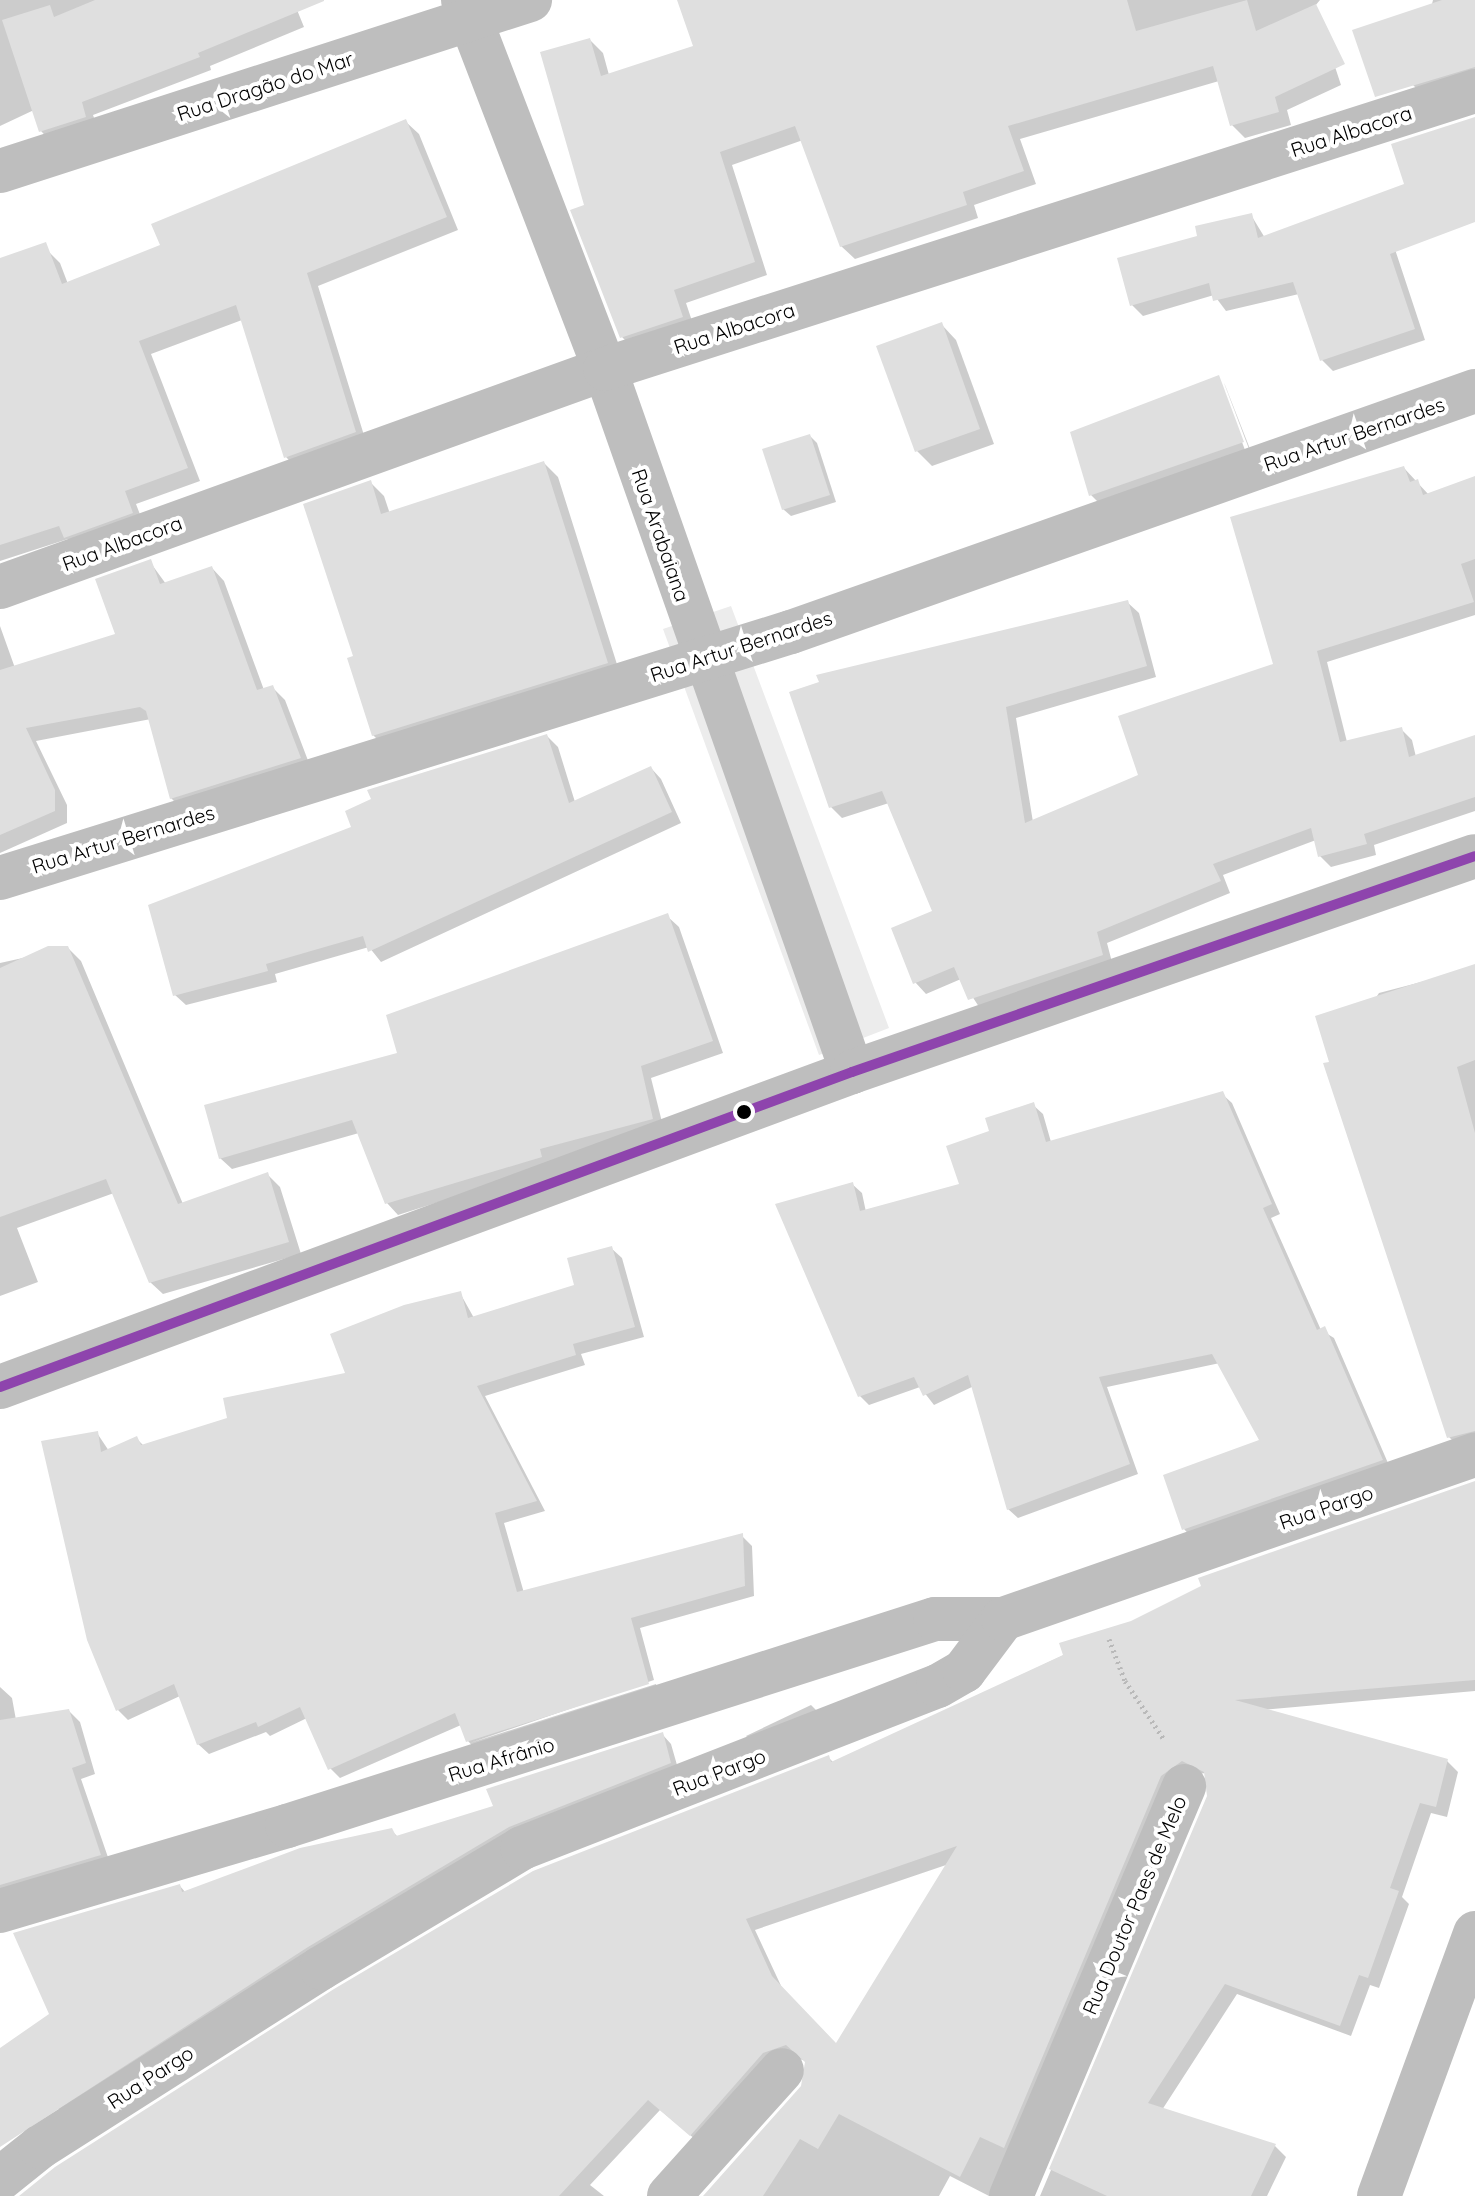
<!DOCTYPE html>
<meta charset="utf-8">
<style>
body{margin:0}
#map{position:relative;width:1475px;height:2196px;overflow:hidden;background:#fff;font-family:Quicksand,sans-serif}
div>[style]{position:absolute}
.green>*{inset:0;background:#ececec}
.shadow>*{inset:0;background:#0003}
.building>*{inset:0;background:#dfdfdf}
.path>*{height:5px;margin-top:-2.5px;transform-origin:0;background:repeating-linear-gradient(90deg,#b9b9b9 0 2px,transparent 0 6px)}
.minor>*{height:44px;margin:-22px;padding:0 22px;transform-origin:22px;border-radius:22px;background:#bebebe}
.bus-1>*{height:10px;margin:-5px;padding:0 5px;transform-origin:5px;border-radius:5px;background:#8e44ad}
.dots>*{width:22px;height:22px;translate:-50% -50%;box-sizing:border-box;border:4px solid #fff;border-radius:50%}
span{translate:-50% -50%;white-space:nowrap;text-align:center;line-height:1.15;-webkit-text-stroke:8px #fff;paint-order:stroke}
.street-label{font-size:20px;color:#000}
</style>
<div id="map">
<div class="green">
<div style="clip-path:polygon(731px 606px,889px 1028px,819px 1055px,663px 629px)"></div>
</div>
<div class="shadow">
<div style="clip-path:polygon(0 0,293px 0,304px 27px,210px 66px,211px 70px,93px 115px,98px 129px,53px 144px,41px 131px,34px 110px,0 126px)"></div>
<div style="clip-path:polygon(707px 0,1320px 0,1315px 6px,1341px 85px,1287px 110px,1291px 125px,1245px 138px,1232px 125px,1219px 81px,1020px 139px,1036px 184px,974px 205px,978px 218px,855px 259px,841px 246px,803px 140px,732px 165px,767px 275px,686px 303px,695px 330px,635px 350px,622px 337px,587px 206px,590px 40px,603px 53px,609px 75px,696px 47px)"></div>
<div style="clip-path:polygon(1433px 0,1475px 0,1475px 84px,1425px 97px,1412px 84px)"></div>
<div style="clip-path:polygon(406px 122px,419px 134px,458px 230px,318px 286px,367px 445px,298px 470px,286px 457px,242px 320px,151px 354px,200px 481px,136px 504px,144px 525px,78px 549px,68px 539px,0 561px,0 267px,47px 250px,60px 263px,68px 284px,163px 247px)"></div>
<div style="clip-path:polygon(1382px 210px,1425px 340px,1333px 371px,1322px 360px,1299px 294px,1226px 311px,1214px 295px,1143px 316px,1132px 305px,1200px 238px,1251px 215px,1265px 238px)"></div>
<div style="clip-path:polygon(942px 325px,956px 340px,994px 444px,932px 466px,917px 451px)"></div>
<div style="clip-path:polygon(1218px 378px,1245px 450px,1098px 502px,1091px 495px)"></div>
<div style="clip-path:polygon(1224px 383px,1225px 385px,1250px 449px,1249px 449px)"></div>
<div style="clip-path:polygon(810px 436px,817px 443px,836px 502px,791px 516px,783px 509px)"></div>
<div style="clip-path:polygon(544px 463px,558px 477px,621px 677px,387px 749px,373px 735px,355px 657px,370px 482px,384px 496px,390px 514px)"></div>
<div style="clip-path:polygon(1404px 468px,1429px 495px,1475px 478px,1475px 615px,1327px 662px,1347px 742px,1401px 729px,1412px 740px,1416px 757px,1475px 737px,1475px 811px,1374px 845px,1376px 855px,1331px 867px,1320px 856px,1316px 840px,1223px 875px,1230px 893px,1107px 943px,1113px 966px,981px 1010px,961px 979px,926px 994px,915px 982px,934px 912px,889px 803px,842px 818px,831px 807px,1127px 602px,1139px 613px,1156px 677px,1016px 718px,1033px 822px,1141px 776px,1276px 665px)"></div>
<div style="clip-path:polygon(150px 562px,166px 584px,212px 568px,224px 581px,264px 690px,272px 687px,285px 700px,312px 771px,184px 811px,171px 798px,151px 719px,36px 741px,67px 805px,67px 823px,0 853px,0 626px,15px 668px,117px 636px)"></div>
<div style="clip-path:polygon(547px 736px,558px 747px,575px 802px,651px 768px,661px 779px,681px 823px,381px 962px,369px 947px,275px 974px,277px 982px,186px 1005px,175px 995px,353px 828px)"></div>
<div style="clip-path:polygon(667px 916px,679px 927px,723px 1053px,651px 1078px,664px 1130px,398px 1215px,387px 1203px,359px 1133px,232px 1169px,220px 1158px)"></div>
<div style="clip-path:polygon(68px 948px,81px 961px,183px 1204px,268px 1175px,280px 1187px,301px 1254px,163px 1294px,150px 1282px,114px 1193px,17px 1228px,38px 1282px,0 1296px,0 963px)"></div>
<div style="clip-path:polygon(1475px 968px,1475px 1445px,1461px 1449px,1449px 1437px,1332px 1063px,1379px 993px)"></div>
<div style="clip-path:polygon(1222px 1094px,1232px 1103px,1280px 1214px,1271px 1218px,1321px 1330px,1334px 1338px,1391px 1470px,1193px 1539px,1184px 1529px,1262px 1441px,1220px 1363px,1107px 1387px,1138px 1474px,1018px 1518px,1008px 1509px,974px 1386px,934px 1405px,920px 1387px,869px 1405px,859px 1395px,852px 1184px,862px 1193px,866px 1212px,961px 1185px,992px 1132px,1033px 1105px,1043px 1114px,1051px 1142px)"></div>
<div style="clip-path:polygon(611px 1248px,622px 1258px,644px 1337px,581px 1354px,585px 1365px,485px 1396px,545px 1511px,504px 1523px,524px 1593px,742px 1536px,752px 1546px,754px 1596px,640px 1628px,654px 1680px,470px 1743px,656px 1684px,658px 1694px,478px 1752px,468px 1741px,461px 1725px,340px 1778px,330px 1768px,307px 1718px,270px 1736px,266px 1732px,209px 1754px,198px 1744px,180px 1696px,128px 1720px,118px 1710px,89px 1640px,97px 1433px,109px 1451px,137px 1439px,144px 1446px,230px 1420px,348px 1375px,460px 1293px,474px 1318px,577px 1287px)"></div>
<div style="clip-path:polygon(evenodd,1475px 1484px,1475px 1691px,1262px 1710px,1447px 1761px,1458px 1772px,1447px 1817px,1431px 1813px,1402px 1897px,1409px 1904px,1379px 1988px,1370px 1985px,1351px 2036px,1237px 1994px,1162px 2110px,1275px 2146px,1286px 2157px,1267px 2196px,1040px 2196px,1209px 1796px,1206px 1773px,1181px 1776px,1001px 2196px,989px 2196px,950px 2176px,939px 2196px,706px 2196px,802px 2088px,807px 2061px,787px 2056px,702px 2145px,660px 2110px,590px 2185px,604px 2196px,83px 2196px,829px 1758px,834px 1763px,1132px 1623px,1475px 1484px,949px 1864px,837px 2046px,783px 1990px,755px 1930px,949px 1864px)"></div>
<div style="clip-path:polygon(0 1687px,12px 1698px,16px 1720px,69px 1711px,80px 1722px,95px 1774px,81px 1779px,111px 1866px,0 1892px)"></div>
<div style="clip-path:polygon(811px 1705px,818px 1712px,751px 1741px,746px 1736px)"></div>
<div style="clip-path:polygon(662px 1734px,671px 1744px,679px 1772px,66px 2116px,57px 2107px,51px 2015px,180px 1886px,186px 1893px,391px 1830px,399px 1838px,495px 1807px)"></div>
</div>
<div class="building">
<div style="clip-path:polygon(95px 0,324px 0,324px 1px,198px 53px,200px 57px,82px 102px,86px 117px,39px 132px,2px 20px,50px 5px,54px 17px)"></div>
<div style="clip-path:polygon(677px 0,1127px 0,1136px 31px,1247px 0,1256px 31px,1316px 4px,1345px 64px,1275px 97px,1279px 112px,1230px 126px,1213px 66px,1008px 126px,1024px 171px,963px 192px,967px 205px,840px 247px,795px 126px,720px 152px,755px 262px,674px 290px,683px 317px,620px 338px,570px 210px,584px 205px,540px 52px,590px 38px,601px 76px,693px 46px)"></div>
<div style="clip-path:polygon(1442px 0,1475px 0,1475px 67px,1375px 97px,1352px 30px)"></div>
<div style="clip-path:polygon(1475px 117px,1475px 222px,1390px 254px,1415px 329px,1320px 361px,1293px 282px,1213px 301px,1209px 283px,1130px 306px,1117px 258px,1197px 236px,1195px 226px,1252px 213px,1258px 238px,1404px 184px,1391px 144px)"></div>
<div style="clip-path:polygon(406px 119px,447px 217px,307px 273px,356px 432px,284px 458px,236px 305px,139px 341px,188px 468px,125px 491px,133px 513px,64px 538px,59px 526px,0 545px,0 258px,46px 242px,62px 284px,160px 245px,151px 224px)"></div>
<div style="clip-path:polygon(942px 322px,980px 429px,915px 452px,876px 346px)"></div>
<div style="clip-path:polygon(1219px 375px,1244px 442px,1089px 496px,1070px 432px)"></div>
<div style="clip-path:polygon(810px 434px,830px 495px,782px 510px,762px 449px)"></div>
<div style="clip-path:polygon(544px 461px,608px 663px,372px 736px,347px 658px,353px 656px,303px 504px,371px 480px,381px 514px)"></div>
<div style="clip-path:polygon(1404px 466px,1410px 482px,1418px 479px,1423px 495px,1475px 476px,1475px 559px,1461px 564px,1474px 602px,1317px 651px,1340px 742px,1402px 727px,1409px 757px,1475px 735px,1475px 797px,1364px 834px,1367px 844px,1318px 857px,1311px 828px,1213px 864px,1221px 881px,1097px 932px,1103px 955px,968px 1000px,954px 967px,913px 984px,891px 928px,932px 911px,882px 791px,829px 808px,789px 692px,819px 682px,816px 675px,1128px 600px,1147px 666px,1006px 707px,1025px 823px,1138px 775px,1118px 716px,1273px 664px,1230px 517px)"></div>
<div style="clip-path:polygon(151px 559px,160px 584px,212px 566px,257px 690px,273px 685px,301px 758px,170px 799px,146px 711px,140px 707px,26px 728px,55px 790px,55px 811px,0 835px,0 670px,115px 634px,95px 579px)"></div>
<div style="clip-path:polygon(547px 734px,569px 803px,651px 766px,672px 812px,368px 952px,363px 936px,266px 964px,268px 971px,173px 996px,148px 905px,351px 827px,345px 811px,371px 799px,367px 790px)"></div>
<div style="clip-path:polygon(668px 913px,713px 1041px,641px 1066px,653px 1119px,540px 1149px,542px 1157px,385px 1204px,352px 1120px,219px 1159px,204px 1105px,397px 1053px,386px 1015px)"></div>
<div style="clip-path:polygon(48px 946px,68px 946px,178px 1204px,268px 1172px,289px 1242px,149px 1283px,106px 1179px,0 1217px,0 968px)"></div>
<div style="clip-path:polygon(1475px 964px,1475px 1060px,1457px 1067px,1475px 1133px,1475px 1431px,1447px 1438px,1323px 1063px,1329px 1062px,1315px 1016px)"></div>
<div style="clip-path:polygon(1223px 1091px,1272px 1204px,1263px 1208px,1317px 1330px,1325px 1326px,1383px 1460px,1182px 1530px,1163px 1475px,1259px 1440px,1212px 1354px,1099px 1377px,1130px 1464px,1007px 1510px,968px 1375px,923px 1396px,914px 1377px,858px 1397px,775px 1204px,853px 1182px,860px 1211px,959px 1184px,946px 1146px,989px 1131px,985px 1118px,1034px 1102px,1046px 1142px)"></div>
<div style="clip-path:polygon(612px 1246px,635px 1327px,573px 1344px,576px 1355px,477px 1386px,537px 1501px,495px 1513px,517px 1592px,743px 1533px,745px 1586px,631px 1618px,649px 1684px,466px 1742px,455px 1713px,328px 1770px,300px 1707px,258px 1727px,256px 1722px,197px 1745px,174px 1684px,116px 1711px,87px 1640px,41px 1441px,98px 1431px,101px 1452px,137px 1436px,141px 1445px,227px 1418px,223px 1398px,345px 1373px,330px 1334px,404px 1305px,461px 1291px,468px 1318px,574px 1285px,567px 1258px)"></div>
<div style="clip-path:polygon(evenodd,1475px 1481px,1475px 1680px,1235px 1700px,1448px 1759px,1436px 1807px,1420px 1803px,1390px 1888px,1399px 1891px,1368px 1978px,1359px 1975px,1340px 2026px,1225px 1984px,1148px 2103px,1276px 2144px,1251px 2196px,1107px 2196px,1049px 2169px,1207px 1796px,1204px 1772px,1182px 1761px,1161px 1776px,1004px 2148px,980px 2137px,960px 2177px,839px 2114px,818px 2149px,800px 2139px,763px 2196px,703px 2196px,801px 2086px,805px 2062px,786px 2045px,763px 2053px,690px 2136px,648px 2100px,559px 2196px,19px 2196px,55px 2167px,334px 1989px,533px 1871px,829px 1755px,831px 1762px,1063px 1655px,1059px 1643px,1131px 1621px,1201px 1586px,1198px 1578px,1475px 1481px,957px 1846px,836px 2043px,772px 1976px,746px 1919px,957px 1846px)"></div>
<div style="clip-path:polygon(69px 1709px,86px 1763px,72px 1768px,101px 1855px,0 1885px,0 1720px)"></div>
<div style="clip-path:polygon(663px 1732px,671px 1763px,509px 1827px,308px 1947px,0 2147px,0 2048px,49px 2014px,13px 1933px,180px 1884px,182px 1892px,300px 1848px,392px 1828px,396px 1836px,493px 1806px,486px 1789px)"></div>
</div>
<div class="path">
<div style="left:1109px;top:1639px;width:45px;rotate:69.1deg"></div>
<div style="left:1125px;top:1681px;width:69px;rotate:56.3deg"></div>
</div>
<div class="minor">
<div style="left:463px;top:0;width:395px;rotate:69deg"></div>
<div style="left:605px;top:369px;width:745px;rotate:70.64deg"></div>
<div style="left:0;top:171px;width:557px;rotate:-17.88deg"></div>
<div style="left:0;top:587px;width:643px;rotate:-19.82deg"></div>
<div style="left:605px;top:369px;width:913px;rotate:-17.72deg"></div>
<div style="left:0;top:878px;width:828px;rotate:-17.28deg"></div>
<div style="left:791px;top:632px;width:725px;rotate:-19.41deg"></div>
<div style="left:0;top:1387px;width:908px;rotate:-20.29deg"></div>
<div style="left:852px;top:1072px;width:659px;rotate:-19.12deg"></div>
<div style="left:0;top:1911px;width:299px;rotate:-16.5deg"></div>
<div style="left:287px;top:1826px;width:680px;rotate:-17.72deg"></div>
<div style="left:935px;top:1619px;width:68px"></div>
<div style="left:0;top:2179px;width:51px;rotate:-38.7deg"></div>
<div style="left:40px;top:2147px;width:333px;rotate:-32.5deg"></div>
<div style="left:321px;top:1968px;width:234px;rotate:-30.8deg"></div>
<div style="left:522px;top:1848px;width:446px;rotate:-21.3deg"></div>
<div style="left:938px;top:1686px;width:30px;rotate:-30deg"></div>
<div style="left:964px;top:1671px;width:65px;rotate:-53.1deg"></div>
<div style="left:1003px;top:1619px;width:500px;rotate:-19.2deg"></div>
<div style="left:669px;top:2196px;width:169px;rotate:-48.1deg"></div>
<div style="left:1011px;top:2196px;width:445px;rotate:-67.1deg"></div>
<div style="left:1379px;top:2196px;width:280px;rotate:-69.9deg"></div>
</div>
<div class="bus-1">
<div style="left:0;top:1387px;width:908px;rotate:-20.29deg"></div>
<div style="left:852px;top:1072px;width:659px;rotate:-19.12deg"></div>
</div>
<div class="dots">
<div style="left:744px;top:1112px;background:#000"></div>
</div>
<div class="street-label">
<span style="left:265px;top:86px;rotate:-18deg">Rua Dragão do Mar</span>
<span style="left:1351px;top:131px;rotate:-18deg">Rua Albacora</span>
<span style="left:734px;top:328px;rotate:-18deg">Rua Albacora</span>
<span style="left:1354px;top:434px;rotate:-19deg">Rua Artur Bernardes</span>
<span style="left:661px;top:535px;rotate:71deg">Rua Arabaiana</span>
<span style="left:122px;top:543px;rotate:-20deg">Rua Albacora</span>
<span style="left:741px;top:646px;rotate:-18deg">Rua Artur Bernardes</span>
<span style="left:123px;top:839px;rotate:-17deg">Rua Artur Bernardes</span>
<span style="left:1326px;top:1507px;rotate:-19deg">Rua Pargo</span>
<span style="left:501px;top:1759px;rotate:-17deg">Rua Afrânio</span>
<span style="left:719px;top:1772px;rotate:-21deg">Rua Pargo</span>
<span style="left:1134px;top:1905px;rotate:-67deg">Rua Doutor Paes de Melo</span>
<span style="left:150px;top:2077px;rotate:-33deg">Rua Pargo</span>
</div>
</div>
